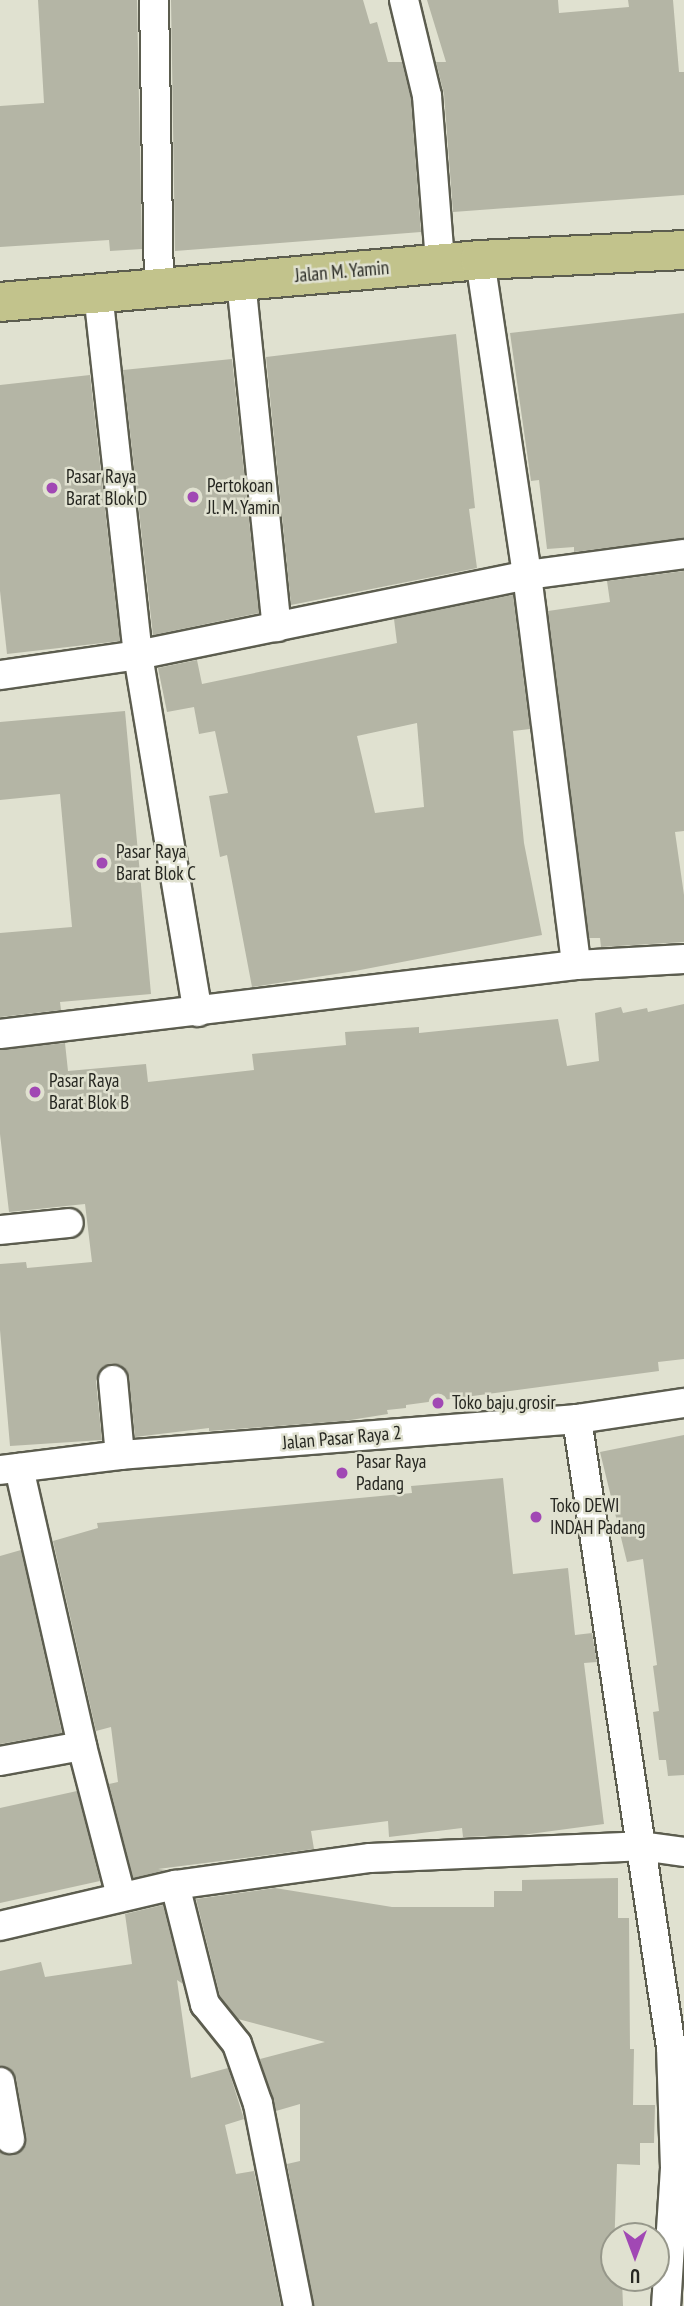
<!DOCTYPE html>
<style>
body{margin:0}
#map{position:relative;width:684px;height:2306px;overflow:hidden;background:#e0e1d0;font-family:"PT Sans Narrow",sans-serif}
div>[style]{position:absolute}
.building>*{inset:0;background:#b4b5a5}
.roads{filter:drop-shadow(2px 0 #5c5d4f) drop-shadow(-2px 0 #5c5d4f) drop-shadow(0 2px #5c5d4f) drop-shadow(0 -2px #5c5d4f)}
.minor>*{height:28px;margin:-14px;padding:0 14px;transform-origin:14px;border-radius:14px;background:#fff}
.primary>*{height:38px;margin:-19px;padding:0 19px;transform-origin:19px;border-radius:19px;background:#c2c38c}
.dots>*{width:19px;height:19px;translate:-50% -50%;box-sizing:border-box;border:4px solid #e0e1d0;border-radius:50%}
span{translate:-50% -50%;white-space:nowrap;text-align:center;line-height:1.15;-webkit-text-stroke:5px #e0e1d0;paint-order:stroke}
.street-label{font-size:19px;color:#262721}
.poi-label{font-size:19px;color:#262721}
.left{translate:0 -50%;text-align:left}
.north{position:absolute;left:600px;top:2222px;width:70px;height:70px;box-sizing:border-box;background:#e0e1d0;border:2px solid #96978a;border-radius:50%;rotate:180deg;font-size:19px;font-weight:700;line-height:28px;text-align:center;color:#262721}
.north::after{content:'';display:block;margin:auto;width:24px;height:32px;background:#a148b4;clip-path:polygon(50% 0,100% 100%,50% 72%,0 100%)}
</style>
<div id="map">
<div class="building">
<div style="clip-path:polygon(38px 0,137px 0,142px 249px,110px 251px,109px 240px,0 247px,0 106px,44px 103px)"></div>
<div style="clip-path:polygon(171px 0,363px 0,370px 24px,377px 22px,388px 62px,402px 62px,411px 99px,421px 232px,175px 251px)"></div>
<div style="clip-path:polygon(427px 0,558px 0,559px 13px,629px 7px,628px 0,673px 0,679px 72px,684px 72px,684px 195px,453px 212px,444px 94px,436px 62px,446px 62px)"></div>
<div style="clip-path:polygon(684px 313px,684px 538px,574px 552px,574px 547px,547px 549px,539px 480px,531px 481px,510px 333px)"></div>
<div style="clip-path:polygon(456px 334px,475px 508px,469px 509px,477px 568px,291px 605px,266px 357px)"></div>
<div style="clip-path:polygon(232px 359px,259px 613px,153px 635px,123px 370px)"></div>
<div style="clip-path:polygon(90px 375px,120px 641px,7px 654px,0 591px,0 385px)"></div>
<div style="clip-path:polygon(684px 571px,684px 831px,675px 832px,684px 895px,684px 942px,601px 947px,600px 938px,589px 938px,548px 611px,610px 602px,607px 581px)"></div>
<div style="clip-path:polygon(evenodd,513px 595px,530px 729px,513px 731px,524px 843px,542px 935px,355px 971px,252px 987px,227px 855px,220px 857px,209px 796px,228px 793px,215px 731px,199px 734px,194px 707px,167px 712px,158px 668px,197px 660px,202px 684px,397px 643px,394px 619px,513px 595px,417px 723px,424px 807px,375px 813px,357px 736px,417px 723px)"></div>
<div style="clip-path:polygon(125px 711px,151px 994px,60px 1002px,61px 1010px,0 1017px,0 933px,72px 927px,60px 794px,0 800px,0 722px)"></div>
<div style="clip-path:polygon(684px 1004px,684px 1359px,658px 1362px,659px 1371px,406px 1405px,406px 1408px,387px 1410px,388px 1414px,344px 1421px,209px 1431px,209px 1428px,135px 1437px,129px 1378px,121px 1365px,111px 1364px,103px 1367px,96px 1381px,102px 1440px,10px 1446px,0 1330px,0 1264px,26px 1262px,27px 1268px,92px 1262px,85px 1204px,9px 1212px,0 1134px,0 1050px,65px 1043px,68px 1071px,146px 1064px,148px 1082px,254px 1070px,252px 1054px,346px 1045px,345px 1032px,419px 1027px,419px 1033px,558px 1019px,567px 1066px,599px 1061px,595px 1013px,621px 1007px,623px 1013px,647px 1008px,648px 1012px)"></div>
<div style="clip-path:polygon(684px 1435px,684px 1775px,668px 1776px,666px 1760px,659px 1760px,653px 1712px,659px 1711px,653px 1666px,657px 1665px,643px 1559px,627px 1562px,600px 1452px)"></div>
<div style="clip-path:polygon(503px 1478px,513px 1574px,568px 1568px,575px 1635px,592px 1633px,597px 1662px,584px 1663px,604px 1824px,522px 1835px,463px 1837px,462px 1828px,389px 1837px,388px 1821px,311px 1831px,314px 1849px,158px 1869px,166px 1870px,133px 1878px,109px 1784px,118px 1782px,111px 1727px,96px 1731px,53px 1541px,98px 1528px,97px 1523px,412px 1493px,411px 1486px)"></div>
<div style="clip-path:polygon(21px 1550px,62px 1733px,0 1744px,0 1556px)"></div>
<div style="clip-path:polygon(77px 1791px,100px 1881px,0 1903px,0 1808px)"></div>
<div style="clip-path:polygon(618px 1878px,618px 1918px,629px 1918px,630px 2049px,634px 2049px,633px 2105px,655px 2105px,654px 2143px,640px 2143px,640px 2165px,617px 2164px,613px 2281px,622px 2280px,623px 2306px,314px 2306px,287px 2164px,300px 2161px,300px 2104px,276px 2111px,260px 2059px,325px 2042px,238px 2019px,220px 1996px,196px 1899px,275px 1888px,392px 1907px,494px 1907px,494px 1891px,522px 1891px,522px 1880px)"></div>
<div style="clip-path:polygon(163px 1905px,183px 1984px,177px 1980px,191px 2078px,228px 2068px,244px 2119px,225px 2125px,236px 2174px,254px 2171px,281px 2306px,0 2306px,0 2152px,12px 2155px,20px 2152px,26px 2137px,16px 2078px,12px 2071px,0 2066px,0 1971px,41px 1962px,45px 1977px,132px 1964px,125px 1914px)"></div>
</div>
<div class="roads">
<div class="minor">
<div style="left:154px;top:0;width:288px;rotate:89deg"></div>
<div style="left:404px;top:0;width:99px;rotate:76.5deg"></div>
<div style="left:427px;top:96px;width:168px;rotate:85.5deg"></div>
<div style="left:480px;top:260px;width:318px;rotate:81.5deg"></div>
<div style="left:527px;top:575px;width:393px;rotate:82.8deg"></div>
<div style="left:241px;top:281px;width:348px;rotate:84.1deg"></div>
<div style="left:98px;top:293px;width:364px;rotate:83.7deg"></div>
<div style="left:138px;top:655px;width:362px;rotate:80.5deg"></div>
<div style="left:0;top:675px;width:139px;rotate:-8.2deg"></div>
<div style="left:138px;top:655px;width:397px;rotate:-11.6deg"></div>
<div style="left:527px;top:575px;width:158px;rotate:-7.6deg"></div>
<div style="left:0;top:1034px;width:580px;rotate:-6.83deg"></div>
<div style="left:576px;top:965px;width:108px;rotate:-3.2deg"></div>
<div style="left:0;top:1230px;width:69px;rotate:-5.8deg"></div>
<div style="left:113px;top:1380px;width:75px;rotate:84.7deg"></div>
<div style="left:577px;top:1419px;width:635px;rotate:81.49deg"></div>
<div style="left:671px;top:2047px;width:121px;rotate:88.1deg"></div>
<div style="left:675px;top:2168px;width:138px;rotate:93.7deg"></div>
<div style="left:19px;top:1468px;width:285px;rotate:77.2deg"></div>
<div style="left:82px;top:1746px;width:155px;rotate:75.4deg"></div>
<div style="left:0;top:1470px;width:121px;rotate:-7.1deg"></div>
<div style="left:120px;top:1455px;width:458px;rotate:-4.5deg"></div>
<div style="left:577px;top:1419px;width:108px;rotate:-8.5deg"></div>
<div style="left:0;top:1761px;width:83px;rotate:-10.4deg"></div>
<div style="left:175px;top:1885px;width:123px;rotate:75.9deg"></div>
<div style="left:205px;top:2004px;width:51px;rotate:51.3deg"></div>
<div style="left:237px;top:2044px;width:64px;rotate:70.7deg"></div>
<div style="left:258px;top:2104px;width:206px;rotate:78.8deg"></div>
<div style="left:0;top:1926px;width:180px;rotate:-13.2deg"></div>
<div style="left:175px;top:1885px;width:197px;rotate:-7.9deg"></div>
<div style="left:370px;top:1858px;width:271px;rotate:-2.5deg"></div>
<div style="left:641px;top:1846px;width:43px;rotate:7.9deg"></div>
<div style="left:0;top:2082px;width:58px;rotate:80deg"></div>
</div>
<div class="primary">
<div style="left:0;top:302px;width:482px;rotate:-5deg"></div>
<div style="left:480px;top:260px;width:204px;rotate:-2.8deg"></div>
</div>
</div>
<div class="dots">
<div style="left:52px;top:488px;background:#a148b4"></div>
<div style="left:193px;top:497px;background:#a148b4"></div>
<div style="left:102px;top:863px;background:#a148b4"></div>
<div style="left:35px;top:1092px;background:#a148b4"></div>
<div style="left:438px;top:1403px;background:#a148b4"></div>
<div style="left:342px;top:1473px;background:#a148b4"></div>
<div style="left:536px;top:1517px;background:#a148b4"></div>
</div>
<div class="street-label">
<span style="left:342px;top:272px;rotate:-5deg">Jalan M. Yamin</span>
<span style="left:342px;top:1438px;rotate:-5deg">Jalan Pasar Raya 2</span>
</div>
<div class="poi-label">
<span class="left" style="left:66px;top:488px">Pasar Raya<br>Barat Blok D</span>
<span class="left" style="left:207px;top:497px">Pertokoan<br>Jl. M. Yamin</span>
<span class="left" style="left:116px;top:863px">Pasar Raya<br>Barat Blok C</span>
<span class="left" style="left:49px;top:1092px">Pasar Raya<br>Barat Blok B</span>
<span class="left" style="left:452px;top:1403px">Toko baju grosir</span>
<span class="left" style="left:356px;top:1473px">Pasar Raya<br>Padang</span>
<span class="left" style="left:550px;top:1517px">Toko DEWI<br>INDAH Padang</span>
</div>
<div class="north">U</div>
</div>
